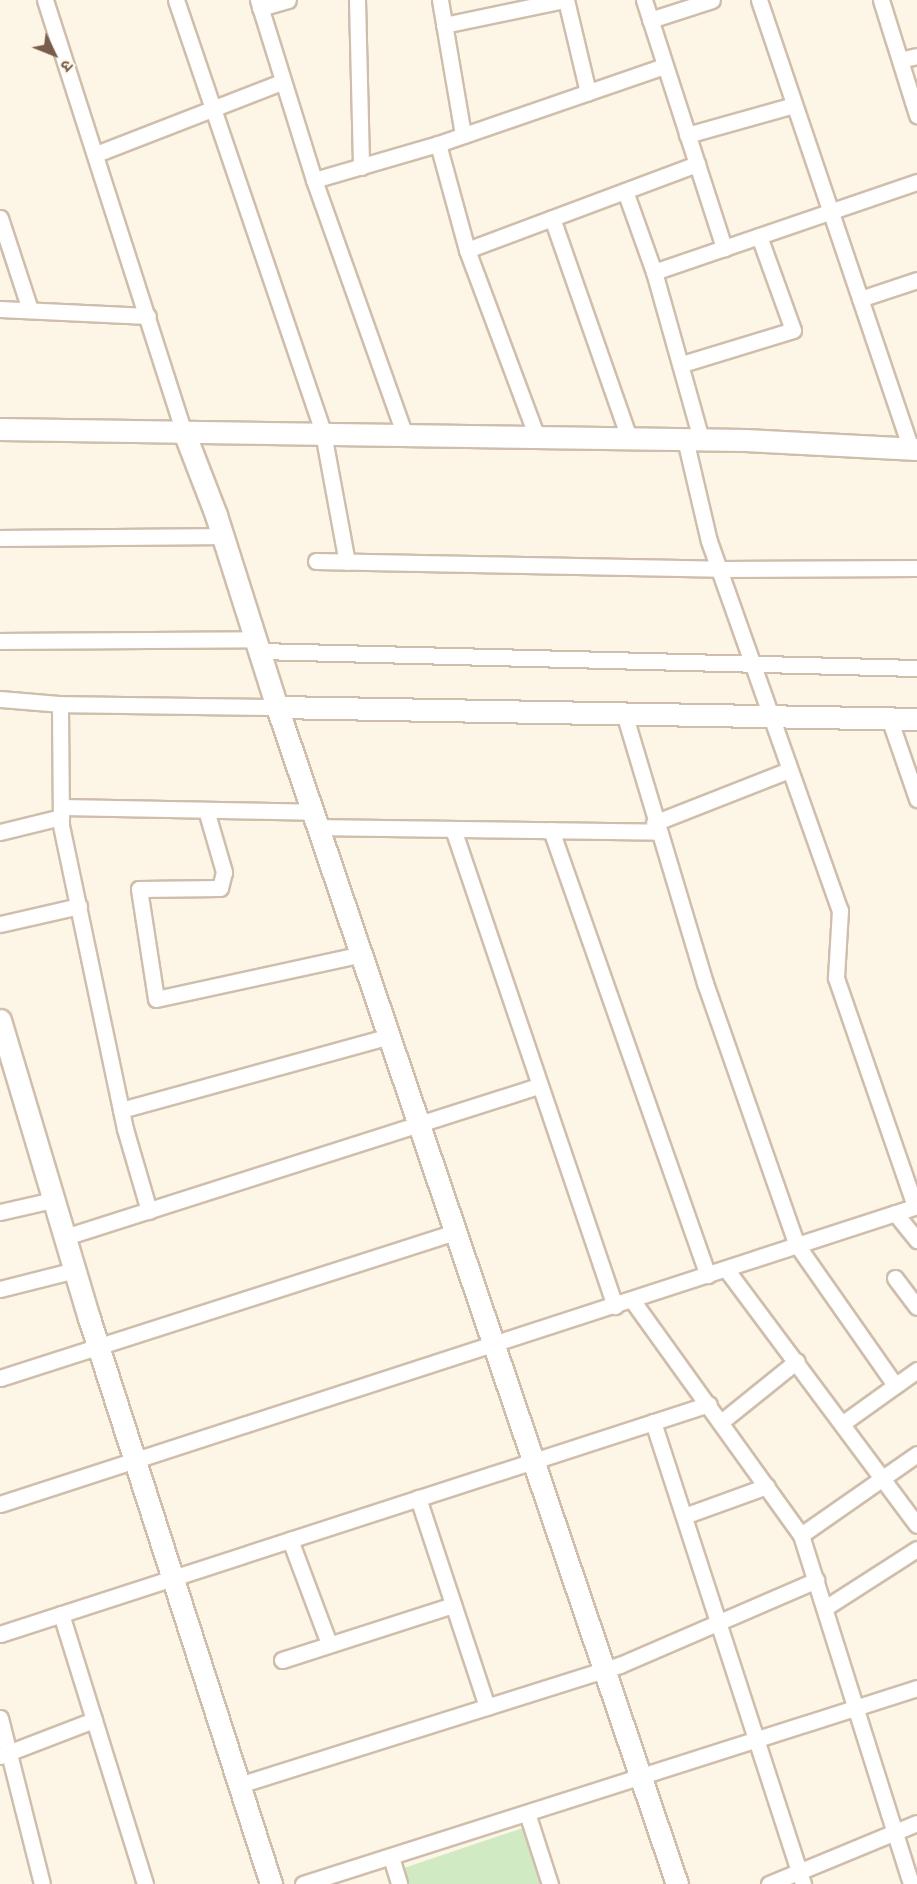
<!DOCTYPE html>
<meta charset="utf-8">
<style>
body{margin:0}
#map{position:relative;width:917px;height:1884px;overflow:hidden;background:#fdf5e6;font-family:"Noto Sans","Noto Sans Devanagari",sans-serif}
div>[style]{position:absolute}
.green>*{inset:0;background:#d0ebc3}
.roads{filter:drop-shadow(2px 0 #cfbeac) drop-shadow(-2px 0 #cfbeac) drop-shadow(0 2px #cfbeac) drop-shadow(0 -2px #cfbeac)}
.street>*{height:15px;margin:-7.5px;padding:0 7.5px;transform-origin:7.5px;border-radius:7.5px;background:#fff}
.secondary>*{height:21px;margin:-10.5px;padding:0 10.5px;transform-origin:10.5px;border-radius:10.5px;background:#fff}
span{translate:-50% -50%;white-space:nowrap;text-align:center;line-height:1.15;-webkit-text-stroke:4.5px #fff9ec;paint-order:stroke}
.north{position:absolute;left:24px;top:24px;width:60px;height:60px;-webkit-text-stroke:4px #fff9ec;paint-order:stroke;rotate:133deg;font-size:16px;font-weight:700;line-height:24px;text-align:center;color:#775d4a}
.north::after{content:'';display:block;margin:auto;width:21px;height:27px;background:#775d4a;clip-path:polygon(50% 0,100% 100%,50% 72%,0 100%)}
</style>
<div id="map">
<div class="green">
<div style="clip-path:polygon(523px 1828px,541px 1884px,409px 1884px,404px 1868px)"></div>
</div>
<div class="roads">
<div class="street">
<div style="left:45px;top:0;width:454px;rotate:72.2deg"></div>
<div style="left:176px;top:0;width:457px;rotate:71.2deg"></div>
<div style="left:323px;top:433px;width:131px;rotate:79.5deg"></div>
<div style="left:258px;top:0;width:189px;rotate:72.7deg"></div>
<div style="left:314px;top:180px;width:269px;rotate:70.4deg"></div>
<div style="left:357px;top:0;width:167px;rotate:88.6deg"></div>
<div style="left:440px;top:0;width:137px;rotate:80.3deg"></div>
<div style="left:566px;top:0;width:95px;rotate:76.6deg"></div>
<div style="left:644px;top:0;width:261px;rotate:72.1deg"></div>
<div style="left:759px;top:0;width:474px;rotate:71.3deg"></div>
<div style="left:881px;top:0;width:121px;rotate:72.6deg"></div>
<div style="left:260px;top:8px;width:29px;rotate:-16deg"></div>
<div style="left:650px;top:20px;width:65px;rotate:-17.9deg"></div>
<div style="left:444px;top:25px;width:123px;rotate:-11.8deg"></div>
<div style="left:900px;top:60px;width:17px;rotate:-13deg"></div>
<div style="left:687px;top:135px;width:111px;rotate:-15.7deg"></div>
<div style="left:438px;top:144px;width:110px;rotate:74.7deg"></div>
<div style="left:467px;top:250px;width:200px;rotate:69.5deg"></div>
<div style="left:96px;top:154px;width:199px;rotate:-21.2deg"></div>
<div style="left:314px;top:180px;width:129px;rotate:-16.2deg"></div>
<div style="left:438px;top:144px;width:239px;rotate:-19deg"></div>
<div style="left:625px;top:191px;width:86px;rotate:70.3deg"></div>
<div style="left:0;top:218px;width:97px;rotate:71.9deg"></div>
<div style="left:552px;top:218px;width:233px;rotate:70.7deg"></div>
<div style="left:467px;top:250px;width:246px;rotate:-20.5deg"></div>
<div style="left:860px;top:299px;width:60px;rotate:-18.4deg"></div>
<div style="left:0;top:309px;width:148px;rotate:2.7deg"></div>
<div style="left:682px;top:364px;width:116px;rotate:-17deg"></div>
<div style="left:793px;top:330px;width:100px;rotate:-109.9deg"></div>
<div style="left:685px;top:439px;width:105px;rotate:76.8deg"></div>
<div style="left:709px;top:541px;width:392px;rotate:70.5deg"></div>
<div style="left:840px;top:910px;width:68px;rotate:93.4deg"></div>
<div style="left:836px;top:978px;width:241px;rotate:70.9deg"></div>
<div style="left:701px;top:439px;width:173px;rotate:-105.7deg"></div>
<div style="left:654px;top:272px;width:278px;rotate:-18.9deg"></div>
<div style="left:0;top:538px;width:223px;rotate:-0.5deg"></div>
<div style="left:316px;top:561px;width:404px;rotate:1.1deg"></div>
<div style="left:720px;top:569px;width:197px;rotate:-0.3deg"></div>
<div style="left:0;top:641px;width:255px;rotate:-0.4deg"></div>
<div style="left:259px;top:651px;width:658px;rotate:1.48deg"></div>
<div style="left:0;top:699px;width:60px;rotate:4.8deg"></div>
<div style="left:624px;top:713px;width:282px;rotate:73.3deg"></div>
<div style="left:705px;top:983px;width:278px;rotate:70.7deg"></div>
<div style="left:797px;top:1245px;width:171px;rotate:55deg"></div>
<div style="left:889px;top:718px;width:86px;rotate:70.9deg"></div>
<div style="left:62px;top:807px;width:251px;rotate:1.1deg"></div>
<div style="left:206px;top:810px;width:65px;rotate:73.8deg"></div>
<div style="left:224px;top:872px;width:16px;rotate:104deg"></div>
<div style="left:220px;top:888px;width:81px;rotate:179.3deg"></div>
<div style="left:139px;top:889px;width:111px;rotate:81.2deg"></div>
<div style="left:156px;top:999px;width:211px;rotate:-12.3deg"></div>
<div style="left:654px;top:823px;width:143px;rotate:-21.4deg"></div>
<div style="left:318px;top:827px;width:339px;rotate:0.8deg"></div>
<div style="left:453px;top:829px;width:504px;rotate:71.24deg"></div>
<div style="left:551px;top:830px;width:472px;rotate:70.6deg"></div>
<div style="left:0;top:832px;width:63px;rotate:-13.8deg"></div>
<div style="left:0;top:924px;width:81px;rotate:-12.8deg"></div>
<div style="left:121px;top:1110px;width:279px;rotate:-15.4deg"></div>
<div style="left:149px;top:1211px;width:85px;rotate:-106.3deg"></div>
<div style="left:125px;top:1129px;width:312px;rotate:-101.9deg"></div>
<div style="left:61px;top:824px;width:120px;rotate:-90.5deg"></div>
<div style="left:60px;top:704px;width:217px;rotate:0.8deg"></div>
<div style="left:0;top:1212px;width:54px;rotate:-12.8deg"></div>
<div style="left:895px;top:1213px;width:35px;rotate:51deg"></div>
<div style="left:65px;top:1237px;width:497px;rotate:-17.7deg"></div>
<div style="left:726px;top:1269px;width:319px;rotate:53.3deg"></div>
<div style="left:895px;top:1278px;width:36px;rotate:53deg"></div>
<div style="left:0;top:1289px;width:77px;rotate:-14.2deg"></div>
<div style="left:632px;top:1300px;width:289px;rotate:54.3deg"></div>
<div style="left:801px;top:1535px;width:366px;rotate:72.5deg"></div>
<div style="left:0;top:1378px;width:480px;rotate:-17.8deg"></div>
<div style="left:653px;top:1422px;width:486px;rotate:72deg"></div>
<div style="left:721px;top:1422px;width:97px;rotate:-38.8deg"></div>
<div style="left:843px;top:1423px;width:91px;rotate:-35.6deg"></div>
<div style="left:418px;top:1498px;width:220px;rotate:71.7deg"></div>
<div style="left:0;top:1504px;width:964px;rotate:-18deg"></div>
<div style="left:684px;top:1516px;width:88px;rotate:-19.9deg"></div>
<div style="left:801px;top:1535px;width:141px;rotate:-34.9deg"></div>
<div style="left:290px;top:1540px;width:111px;rotate:69.4deg"></div>
<div style="left:825px;top:1608px;width:109px;rotate:-32.7deg"></div>
<div style="left:61px;top:1614px;width:283px;rotate:72.7deg"></div>
<div style="left:0;top:1634px;width:745px;rotate:-17.97deg"></div>
<div style="left:282px;top:1660px;width:180px;rotate:-17.8deg"></div>
<div style="left:0;top:1718px;width:171px;rotate:75.8deg"></div>
<div style="left:0;top:1756px;width:101px;rotate:-21deg"></div>
<div style="left:239px;top:1785px;width:399px;rotate:-17.5deg"></div>
<div style="left:620px;top:1665px;width:214px;rotate:-23.4deg"></div>
<div style="left:527px;top:1813px;width:75px;rotate:72.1deg"></div>
<div style="left:391px;top:1857px;width:28px;rotate:73deg"></div>
<div style="left:303px;top:1884px;width:645px;rotate:-17.7deg"></div>
<div style="left:769px;top:1884px;width:160px;rotate:-22.4deg"></div>
</div>
<div class="secondary">
<div style="left:0;top:429px;width:745px;rotate:0.85deg"></div>
<div style="left:745px;top:440px;width:172px;rotate:3deg"></div>
<div style="left:184px;top:432px;width:89px;rotate:68.9deg"></div>
<div style="left:216px;top:515px;width:201px;rotate:72.4deg"></div>
<div style="left:277px;top:707px;width:1243px;rotate:71.23deg"></div>
<div style="left:277px;top:707px;width:640px;rotate:1.07deg"></div>
<div style="left:0;top:1020px;width:311px;rotate:73.4deg"></div>
<div style="left:89px;top:1318px;width:595px;rotate:72.17deg"></div>
</div>
</div>
<div class="north">उ</div>
</div>
